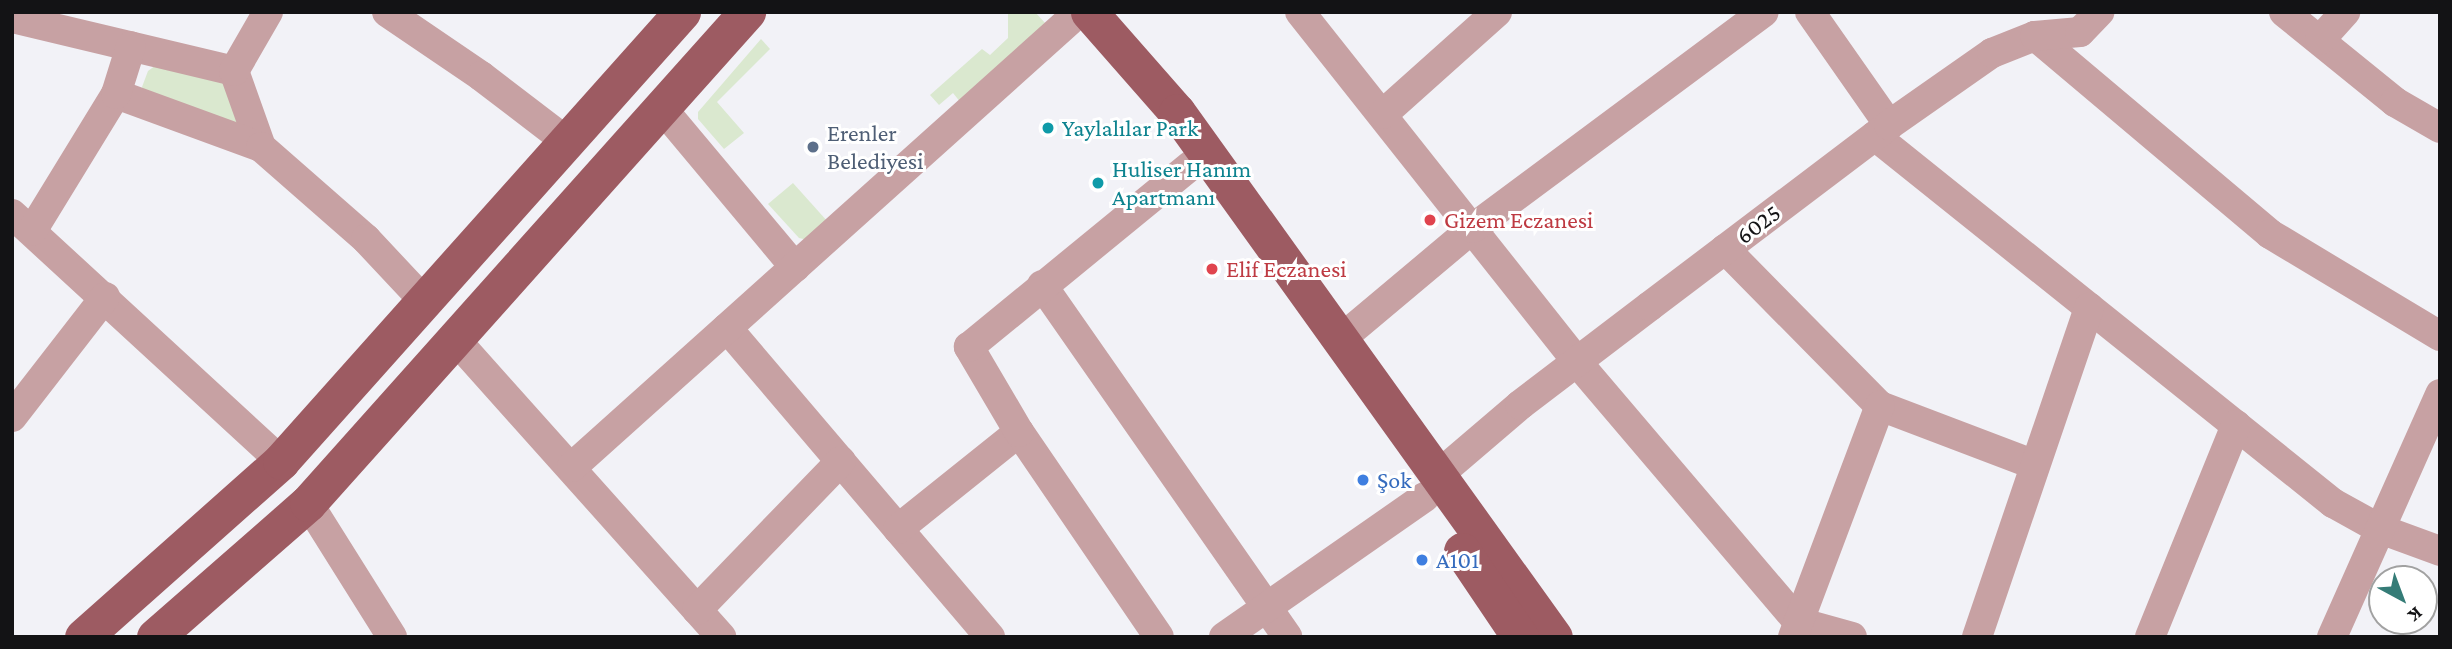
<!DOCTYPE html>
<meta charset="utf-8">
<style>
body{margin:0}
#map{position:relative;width:2452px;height:649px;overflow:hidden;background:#f2f2f7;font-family:"Crimson Pro",serif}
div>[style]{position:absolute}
.green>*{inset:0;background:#dae8cf}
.minor>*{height:30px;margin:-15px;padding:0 15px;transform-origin:15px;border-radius:15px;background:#c7a1a3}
.major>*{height:37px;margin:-18.5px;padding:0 18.5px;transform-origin:18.5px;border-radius:18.5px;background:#9d5b62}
.dots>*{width:19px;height:19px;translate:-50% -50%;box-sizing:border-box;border:4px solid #fff;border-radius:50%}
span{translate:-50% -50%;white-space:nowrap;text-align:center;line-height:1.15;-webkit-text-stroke:6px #fff;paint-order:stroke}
.culture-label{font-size:24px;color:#0d838f}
.left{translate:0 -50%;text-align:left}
.service-label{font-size:24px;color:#4e5e75}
.health-label{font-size:24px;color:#be3a42}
.street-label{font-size:24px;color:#131315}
.shop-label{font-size:24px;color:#366cbe}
.frame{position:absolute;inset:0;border:14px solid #131315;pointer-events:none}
.north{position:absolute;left:2368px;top:565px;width:70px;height:70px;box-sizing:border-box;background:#fff;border:2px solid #a1a1a1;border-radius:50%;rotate:139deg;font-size:19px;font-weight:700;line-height:28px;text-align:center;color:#131315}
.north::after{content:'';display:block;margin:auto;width:24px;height:32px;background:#357c77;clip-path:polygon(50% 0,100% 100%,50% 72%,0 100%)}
</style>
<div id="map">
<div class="green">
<div style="clip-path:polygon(1008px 12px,1035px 12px,1046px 24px,961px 103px,953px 93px,939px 105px,930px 95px,982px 49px,990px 55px,1008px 38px)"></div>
<div style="clip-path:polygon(761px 39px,770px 49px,717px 102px,744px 133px,724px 149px,698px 119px,698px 112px)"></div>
<div style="clip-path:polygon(156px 65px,223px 76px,247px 130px,145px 94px,142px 87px,148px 71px)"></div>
<div style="clip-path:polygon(793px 183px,828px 222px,808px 240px,799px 238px,768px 204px)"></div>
</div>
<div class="minor">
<div style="left:387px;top:12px;width:114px;rotate:34.2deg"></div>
<div style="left:481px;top:76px;width:107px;rotate:37.4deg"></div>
<div style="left:1300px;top:12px;width:446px;rotate:51.6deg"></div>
<div style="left:1577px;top:362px;width:341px;rotate:49.6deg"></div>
<div style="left:1798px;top:622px;width:56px;rotate:15.5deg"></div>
<div style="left:1810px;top:12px;width:138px;rotate:55deg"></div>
<div style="left:2284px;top:12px;width:143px;rotate:39deg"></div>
<div style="left:2395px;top:102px;width:52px;rotate:30deg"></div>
<div style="left:12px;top:18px;width:228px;rotate:13.4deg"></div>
<div style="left:234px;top:71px;width:81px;rotate:70.4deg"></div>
<div style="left:2035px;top:36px;width:307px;rotate:40.1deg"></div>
<div style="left:2270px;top:234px;width:198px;rotate:31deg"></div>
<div style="left:2320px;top:40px;width:38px;rotate:-48deg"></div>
<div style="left:234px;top:71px;width:68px;rotate:-60deg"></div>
<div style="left:116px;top:94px;width:154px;rotate:20.1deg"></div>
<div style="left:261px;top:147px;width:140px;rotate:41.2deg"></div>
<div style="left:366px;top:239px;width:83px;rotate:46.9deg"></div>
<div style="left:661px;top:107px;width:209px;rotate:50.1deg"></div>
<div style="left:1383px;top:114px;width:153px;rotate:-41.8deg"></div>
<div style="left:1875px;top:136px;width:587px;rotate:38.71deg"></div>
<div style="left:2333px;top:503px;width:54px;rotate:29deg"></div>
<div style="left:2380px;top:529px;width:64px;rotate:20.1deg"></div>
<div style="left:12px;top:214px;width:365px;rotate:42.6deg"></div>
<div style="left:32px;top:231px;width:161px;rotate:-58.5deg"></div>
<div style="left:116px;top:94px;width:50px;rotate:-72.6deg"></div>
<div style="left:1725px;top:249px;width:221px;rotate:45.4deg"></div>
<div style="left:1880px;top:406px;width:164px;rotate:20.8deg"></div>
<div style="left:1042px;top:285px;width:429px;rotate:55.1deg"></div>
<div style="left:727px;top:328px;width:406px;rotate:49.6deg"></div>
<div style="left:454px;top:338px;width:401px;rotate:48.2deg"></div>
<div style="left:1342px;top:338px;width:171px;rotate:-40deg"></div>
<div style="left:1473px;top:228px;width:362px;rotate:-36.6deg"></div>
<div style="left:12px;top:417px;width:152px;rotate:-52.2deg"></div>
<div style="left:572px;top:467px;width:668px;rotate:-41.9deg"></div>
<div style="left:1437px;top:476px;width:109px;rotate:-40.5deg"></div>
<div style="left:1520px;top:405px;width:163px;rotate:-37.3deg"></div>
<div style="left:1650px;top:306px;width:300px;rotate:-37.1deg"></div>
<div style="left:1889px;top:125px;width:126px;rotate:-35deg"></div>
<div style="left:1992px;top:53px;width:46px;rotate:-21.6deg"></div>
<div style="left:2035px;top:36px;width:45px;rotate:-5.1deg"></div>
<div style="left:2080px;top:32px;width:28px;rotate:-46deg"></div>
<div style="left:308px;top:503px;width:158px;rotate:57.9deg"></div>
<div style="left:898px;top:529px;width:155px;rotate:-38.7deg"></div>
<div style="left:697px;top:610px;width:207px;rotate:-46deg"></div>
<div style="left:1159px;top:637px;width:248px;rotate:-124.3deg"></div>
<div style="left:1019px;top:432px;width:99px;rotate:-120.5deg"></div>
<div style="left:969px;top:347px;width:286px;rotate:-39.3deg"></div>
<div style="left:1224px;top:637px;width:245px;rotate:-34.9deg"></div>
<div style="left:1793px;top:637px;width:247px;rotate:-69.4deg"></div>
<div style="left:1977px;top:637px;width:348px;rotate:-71.2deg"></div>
<div style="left:2150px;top:637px;width:229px;rotate:-67.9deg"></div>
<div style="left:2332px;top:637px;width:266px;rotate:-66deg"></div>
</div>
<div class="major">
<div style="left:1089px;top:12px;width:133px;rotate:48.7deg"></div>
<div style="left:1177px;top:112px;width:646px;rotate:54.32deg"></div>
<div style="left:1462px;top:551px;width:104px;rotate:56deg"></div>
<div style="left:83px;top:637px;width:265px;rotate:-41.6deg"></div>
<div style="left:281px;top:461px;width:602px;rotate:-48.23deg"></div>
<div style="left:155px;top:637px;width:203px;rotate:-41.2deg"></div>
<div style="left:308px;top:503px;width:659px;rotate:-48.2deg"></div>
</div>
<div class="dots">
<div style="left:1048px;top:128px;background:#0f9aa8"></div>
<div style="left:813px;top:147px;background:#5c6f8a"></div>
<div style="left:1098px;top:183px;background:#0f9aa8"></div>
<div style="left:1430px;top:220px;background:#e0444e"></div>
<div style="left:1212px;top:269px;background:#e0444e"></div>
<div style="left:1363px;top:480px;background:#3f7fe0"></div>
<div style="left:1422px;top:560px;background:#3f7fe0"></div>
</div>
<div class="culture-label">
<span class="left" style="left:1062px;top:128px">Yaylalılar Park</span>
<span class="left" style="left:1112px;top:183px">Huliser Hanım<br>Apartmanı</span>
</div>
<div class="service-label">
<span class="left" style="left:827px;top:147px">Erenler<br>Belediyesi</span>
</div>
<div class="health-label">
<span class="left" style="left:1444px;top:220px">Gizem Eczanesi</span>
<span class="left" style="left:1226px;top:269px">Elif Eczanesi</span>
</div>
<div class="street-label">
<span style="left:1758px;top:224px;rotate:-37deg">6025</span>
</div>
<div class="shop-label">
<span class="left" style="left:1377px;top:480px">Şok</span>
<span class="left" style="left:1436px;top:560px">A101</span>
</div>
<div class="frame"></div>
<div class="north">K</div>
</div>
